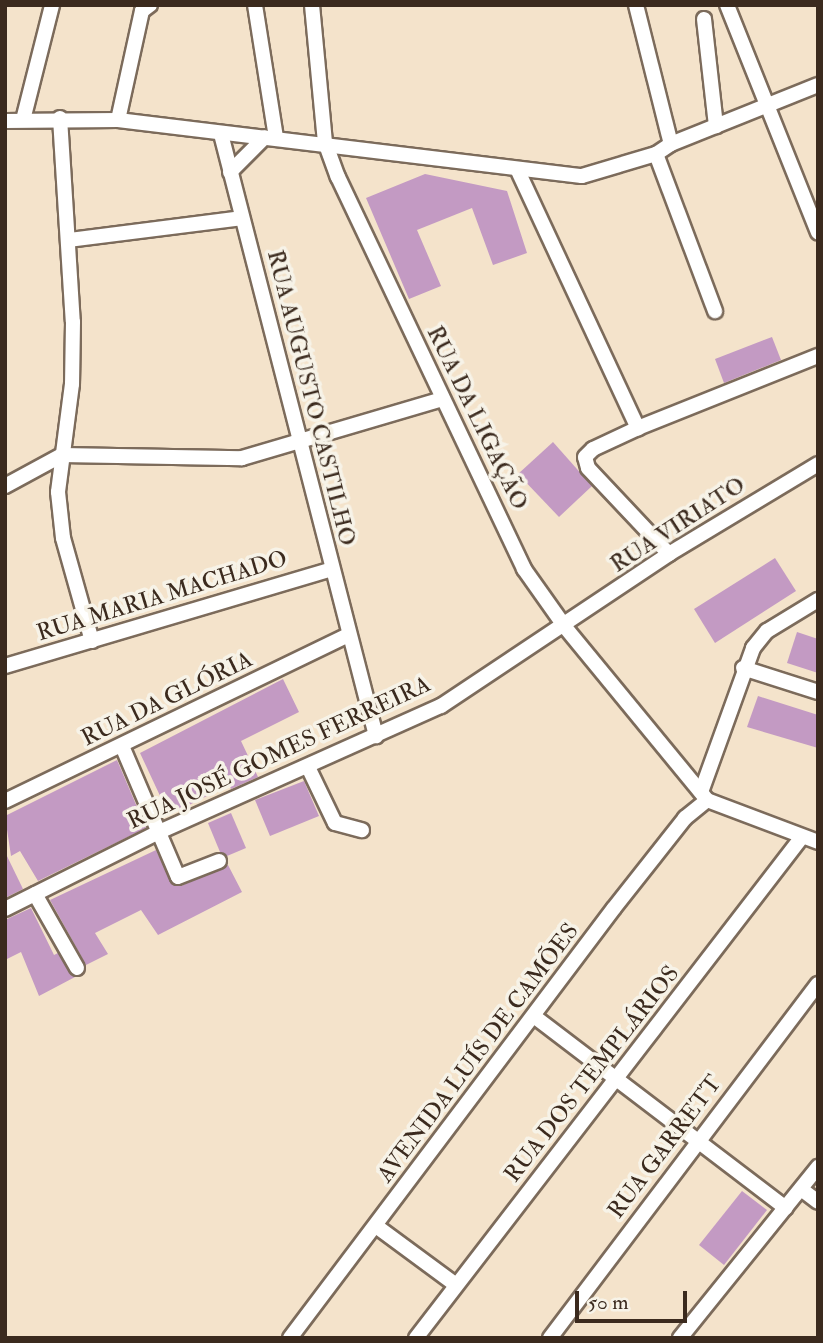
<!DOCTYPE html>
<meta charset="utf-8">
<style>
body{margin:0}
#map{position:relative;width:823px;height:1343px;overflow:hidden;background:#f4e3cb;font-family:"IM FELL Double Pica",serif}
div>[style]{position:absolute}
.building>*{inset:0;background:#c39ac3}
.roads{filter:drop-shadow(2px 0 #7c6b5b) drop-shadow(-2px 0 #7c6b5b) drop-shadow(0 2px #7c6b5b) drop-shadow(0 -2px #7c6b5b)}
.minor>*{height:14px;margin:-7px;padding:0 7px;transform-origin:7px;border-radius:7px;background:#fff}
span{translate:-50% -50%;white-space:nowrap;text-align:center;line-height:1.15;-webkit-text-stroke:7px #f7f3e8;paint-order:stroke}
.street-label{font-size:23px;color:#3b2a1e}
.frame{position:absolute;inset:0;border:7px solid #3b2a1e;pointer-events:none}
.scale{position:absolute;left:575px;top:1291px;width:112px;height:32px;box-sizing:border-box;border:4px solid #3b2a1e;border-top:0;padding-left:9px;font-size:21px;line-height:24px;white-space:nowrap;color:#3b2a1e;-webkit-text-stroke:5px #f7f3e8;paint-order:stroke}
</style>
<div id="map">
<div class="building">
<div style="clip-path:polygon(425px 174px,507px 191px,527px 253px,493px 265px,472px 208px,417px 230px,441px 286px,409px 299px,366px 198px)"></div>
<div style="clip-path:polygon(772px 337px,781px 360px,724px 383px,715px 359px)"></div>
<div style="clip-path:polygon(553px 442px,592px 486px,559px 517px,518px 474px)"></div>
<div style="clip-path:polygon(775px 558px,796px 591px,715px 643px,694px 609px)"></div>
<div style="clip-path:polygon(797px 632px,818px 639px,818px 673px,787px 663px)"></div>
<div style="clip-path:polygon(283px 679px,299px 712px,241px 741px,258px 777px,231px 789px,229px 785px,169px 815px,140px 753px)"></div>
<div style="clip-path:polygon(758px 696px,818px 715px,818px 748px,747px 727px)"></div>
<div style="clip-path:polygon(117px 760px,146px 828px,38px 881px,20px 851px,11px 856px,5px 816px)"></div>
<div style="clip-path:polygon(304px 781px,319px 816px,270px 836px,255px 800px)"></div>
<div style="clip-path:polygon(231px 813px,246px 848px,227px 856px,220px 852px,208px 823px)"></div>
<div style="clip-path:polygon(156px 850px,173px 885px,181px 886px,228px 865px,242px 892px,158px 935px,141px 910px,95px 933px,108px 954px,86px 965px,50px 900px)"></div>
<div style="clip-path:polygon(5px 852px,23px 889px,5px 898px)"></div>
<div style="clip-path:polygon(31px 908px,54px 955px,58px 953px,75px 977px,39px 996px,21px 952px,5px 960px,5px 920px)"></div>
<div style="clip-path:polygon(742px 1191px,767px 1210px,724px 1265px,699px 1245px)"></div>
</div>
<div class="roads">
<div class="minor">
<div style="left:255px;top:5px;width:135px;rotate:81deg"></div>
<div style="left:312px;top:5px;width:138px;rotate:84.6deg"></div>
<div style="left:325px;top:142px;width:37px;rotate:70deg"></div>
<div style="left:338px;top:177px;width:434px;rotate:64.6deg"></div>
<div style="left:524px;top:569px;width:71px;rotate:54.7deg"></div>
<div style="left:565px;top:627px;width:224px;rotate:50.6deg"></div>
<div style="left:636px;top:5px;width:143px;rotate:75.9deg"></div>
<div style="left:727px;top:5px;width:245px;rotate:68.2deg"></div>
<div style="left:704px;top:19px;width:108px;rotate:83.6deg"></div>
<div style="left:60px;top:118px;width:204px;rotate:86.4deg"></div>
<div style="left:73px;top:322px;width:62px;rotate:90.9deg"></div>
<div style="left:72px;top:384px;width:109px;rotate:97.4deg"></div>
<div style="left:58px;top:492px;width:46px;rotate:83.8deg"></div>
<div style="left:63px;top:538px;width:107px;rotate:74.3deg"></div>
<div style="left:23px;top:120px;width:119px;rotate:-75.8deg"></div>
<div style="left:118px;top:120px;width:112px;rotate:-77.6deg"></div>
<div style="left:142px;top:11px;width:10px;rotate:-37deg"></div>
<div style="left:5px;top:121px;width:113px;rotate:-0.5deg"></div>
<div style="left:118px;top:120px;width:467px;rotate:6.9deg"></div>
<div style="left:582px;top:176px;width:77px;rotate:-16.6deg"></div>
<div style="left:656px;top:154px;width:18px;rotate:-34deg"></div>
<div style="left:671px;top:144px;width:158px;rotate:-21.9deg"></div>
<div style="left:221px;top:134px;width:622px;rotate:75.56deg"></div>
<div style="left:656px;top:154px;width:168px;rotate:69.4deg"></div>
<div style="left:518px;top:171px;width:284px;rotate:65deg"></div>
<div style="left:230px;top:172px;width:49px;rotate:-45deg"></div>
<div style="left:69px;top:240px;width:174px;rotate:-7.2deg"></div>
<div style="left:5px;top:486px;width:65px;rotate:-28.5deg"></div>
<div style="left:62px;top:455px;width:180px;rotate:1deg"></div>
<div style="left:242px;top:458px;width:209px;rotate:-16.4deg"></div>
<div style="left:669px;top:554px;width:118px;rotate:-133.3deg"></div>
<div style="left:588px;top:468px;width:11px;rotate:-105deg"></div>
<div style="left:585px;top:457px;width:11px;rotate:-45deg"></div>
<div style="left:593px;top:449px;width:50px;rotate:-25deg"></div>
<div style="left:638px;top:428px;width:194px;rotate:-21.8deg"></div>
<div style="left:5px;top:666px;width:341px;rotate:-16.5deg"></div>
<div style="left:743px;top:668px;width:79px;rotate:17.7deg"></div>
<div style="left:122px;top:746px;width:142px;rotate:66.9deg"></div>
<div style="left:178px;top:877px;width:44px;rotate:-21.3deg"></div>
<div style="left:308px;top:767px;width:62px;rotate:64.3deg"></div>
<div style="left:335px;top:823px;width:28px;rotate:15deg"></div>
<div style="left:701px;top:792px;width:153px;rotate:-70.1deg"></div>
<div style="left:753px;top:648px;width:22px;rotate:-51deg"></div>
<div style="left:767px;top:631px;width:60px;rotate:-31.3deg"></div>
<div style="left:707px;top:800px;width:119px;rotate:20.7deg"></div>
<div style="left:5px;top:801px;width:381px;rotate:-25.8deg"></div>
<div style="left:35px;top:894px;width:85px;rotate:60.4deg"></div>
<div style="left:5px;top:909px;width:172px;rotate:-26.6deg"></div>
<div style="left:159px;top:832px;width:309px;rotate:-24.1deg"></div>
<div style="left:441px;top:706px;width:274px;rotate:-33.7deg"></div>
<div style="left:669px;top:554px;width:174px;rotate:-31.1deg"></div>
<div style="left:535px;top:1017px;width:315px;rotate:37.3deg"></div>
<div style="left:801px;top:1189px;width:21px;rotate:37deg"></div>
<div style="left:376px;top:1226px;width:99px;rotate:36.4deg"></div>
<div style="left:290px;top:1338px;width:538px;rotate:-53deg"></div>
<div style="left:614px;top:908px;width:115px;rotate:-51.7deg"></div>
<div style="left:685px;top:818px;width:28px;rotate:-39deg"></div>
<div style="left:416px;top:1338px;width:632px;rotate:-52.39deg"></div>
<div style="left:550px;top:1338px;width:444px;rotate:-52.9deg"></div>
<div style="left:680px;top:1338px;width:220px;rotate:-51.1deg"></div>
</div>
</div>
<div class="street-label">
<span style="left:311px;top:398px;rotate:76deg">RUA AUGUSTO CASTILHO</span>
<span style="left:477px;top:418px;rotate:64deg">RUA DA LIGAÇÃO</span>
<span style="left:678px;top:525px;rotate:-33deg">RUA VIRIATO</span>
<span style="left:162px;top:596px;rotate:-17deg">RUA MARIA MACHADO</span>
<span style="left:167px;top:699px;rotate:-26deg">RUA DA GLÓRIA</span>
<span style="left:279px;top:753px;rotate:-25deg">RUA JOSÉ GOMES FERREIRA</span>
<span style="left:478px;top:1053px;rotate:-53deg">AVENIDA LUÍS DE CAMÕES</span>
<span style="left:592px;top:1074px;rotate:-52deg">RUA DOS TEMPLÁRIOS</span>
<span style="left:665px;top:1147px;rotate:-53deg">RUA GARRETT</span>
</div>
<div class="frame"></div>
<div class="scale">50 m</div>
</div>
